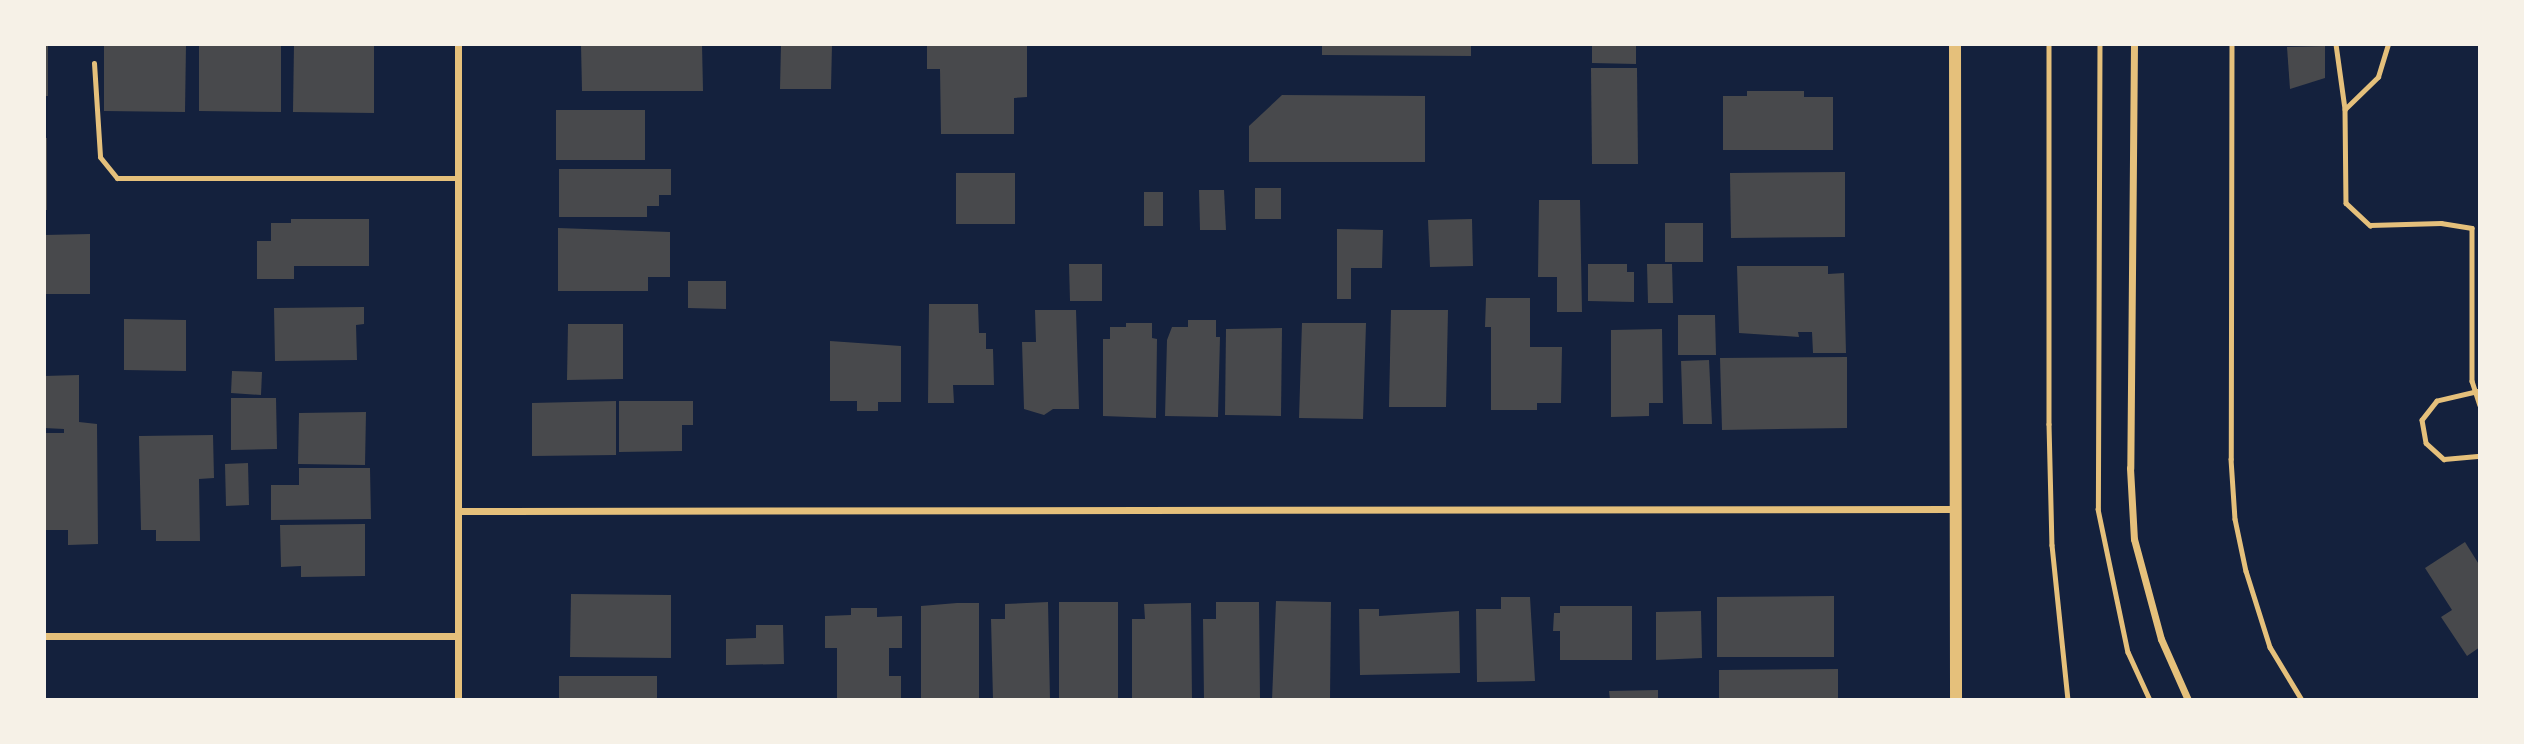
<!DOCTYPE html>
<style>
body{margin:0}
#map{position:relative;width:2524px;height:744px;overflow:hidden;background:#14213d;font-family:Barlow,sans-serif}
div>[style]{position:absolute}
.building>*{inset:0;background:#48494c}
.path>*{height:4.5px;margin:-2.25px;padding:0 2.25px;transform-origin:2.25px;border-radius:2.25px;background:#e5c07b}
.service>*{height:5px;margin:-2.5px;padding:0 2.5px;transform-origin:2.5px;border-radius:2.5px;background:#e5c07b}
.minor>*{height:7px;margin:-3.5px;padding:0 3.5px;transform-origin:3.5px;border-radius:3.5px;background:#e5c07b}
.tertiary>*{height:12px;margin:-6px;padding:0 6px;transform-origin:6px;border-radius:6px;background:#e5c07b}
span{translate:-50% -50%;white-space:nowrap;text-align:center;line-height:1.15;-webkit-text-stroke:7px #f6f1e7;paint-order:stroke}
.frame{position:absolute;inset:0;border:46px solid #f6f1e7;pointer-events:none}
</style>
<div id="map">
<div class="building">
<div style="clip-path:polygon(44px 44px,48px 44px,48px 96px,44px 96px)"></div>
<div style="clip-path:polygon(104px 44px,186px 44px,185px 112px,104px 111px)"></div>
<div style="clip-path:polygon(199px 44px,281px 44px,281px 112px,199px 111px)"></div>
<div style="clip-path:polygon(294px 44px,374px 44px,374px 113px,293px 112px)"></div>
<div style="clip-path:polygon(581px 44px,702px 44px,703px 91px,582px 91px)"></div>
<div style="clip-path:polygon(781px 44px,832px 44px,831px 89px,780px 89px)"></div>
<div style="clip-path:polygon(927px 44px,1027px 44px,1027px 97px,1014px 98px,1014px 134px,941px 134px,940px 69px,927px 69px)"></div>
<div style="clip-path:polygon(1322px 44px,1471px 44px,1471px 56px,1322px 55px)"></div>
<div style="clip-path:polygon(1592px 44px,1636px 44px,1636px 64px,1592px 63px)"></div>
<div style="clip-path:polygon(2325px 46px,2325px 78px,2290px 89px,2287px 47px)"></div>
<div style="clip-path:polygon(1591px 68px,1637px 68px,1638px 164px,1592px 164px)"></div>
<div style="clip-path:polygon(1747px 91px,1804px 91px,1804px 97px,1833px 97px,1833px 150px,1723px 150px,1723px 96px,1747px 96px)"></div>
<div style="clip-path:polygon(1282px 95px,1425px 96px,1425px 162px,1249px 162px,1249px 126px)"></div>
<div style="clip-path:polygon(556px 110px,645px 110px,645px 160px,556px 160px)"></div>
<div style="clip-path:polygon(44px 138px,47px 138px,47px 210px,44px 210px)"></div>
<div style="clip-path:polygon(559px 169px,671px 169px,671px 195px,659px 195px,659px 206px,647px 206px,647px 217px,559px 217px)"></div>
<div style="clip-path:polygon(1845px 172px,1845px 237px,1731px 238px,1730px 173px)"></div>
<div style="clip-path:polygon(956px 173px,1015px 173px,1015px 224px,956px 224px)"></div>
<div style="clip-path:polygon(1255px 188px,1281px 188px,1281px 219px,1255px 219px)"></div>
<div style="clip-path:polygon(1199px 190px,1224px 190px,1226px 230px,1200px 230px)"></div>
<div style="clip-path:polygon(1144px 192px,1163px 192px,1163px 226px,1144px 226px)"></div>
<div style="clip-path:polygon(1539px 200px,1580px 200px,1582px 312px,1557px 312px,1557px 277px,1538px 277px)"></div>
<div style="clip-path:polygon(291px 219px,369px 219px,369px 266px,294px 266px,294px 279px,257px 279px,257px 241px,271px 241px,271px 223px,291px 223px)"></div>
<div style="clip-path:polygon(1472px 219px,1473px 266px,1430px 267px,1428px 220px)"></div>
<div style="clip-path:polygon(1665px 223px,1703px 223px,1703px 262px,1665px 262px)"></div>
<div style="clip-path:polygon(558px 228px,670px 232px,670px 277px,648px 277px,648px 291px,558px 291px)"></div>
<div style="clip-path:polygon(1337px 229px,1383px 230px,1382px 268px,1351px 268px,1351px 299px,1337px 299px)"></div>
<div style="clip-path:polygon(90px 234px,90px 294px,44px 294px,44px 235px)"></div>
<div style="clip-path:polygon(1069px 264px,1102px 264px,1102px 301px,1070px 301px)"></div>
<div style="clip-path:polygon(1588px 264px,1627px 264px,1627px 272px,1634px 272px,1634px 302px,1588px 301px)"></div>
<div style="clip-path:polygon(1647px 264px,1672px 264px,1673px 303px,1648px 303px)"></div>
<div style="clip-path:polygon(1737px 266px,1828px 266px,1828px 274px,1844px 273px,1846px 353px,1813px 353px,1812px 332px,1798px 332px,1799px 337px,1739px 333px)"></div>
<div style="clip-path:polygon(688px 281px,726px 281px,726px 309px,688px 308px)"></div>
<div style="clip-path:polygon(1486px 298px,1530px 298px,1530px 347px,1562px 347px,1561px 403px,1537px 403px,1537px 410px,1491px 410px,1491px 327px,1485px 327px)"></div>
<div style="clip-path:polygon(929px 304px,978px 304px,979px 333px,986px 333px,986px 349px,993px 349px,994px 385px,953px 385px,954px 403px,928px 403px)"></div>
<div style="clip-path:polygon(364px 307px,364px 324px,356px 325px,357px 360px,275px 361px,274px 308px)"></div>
<div style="clip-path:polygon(1035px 310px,1076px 310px,1079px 409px,1053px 409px,1044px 415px,1024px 409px,1022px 342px,1036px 342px)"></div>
<div style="clip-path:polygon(1391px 310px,1448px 310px,1446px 407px,1389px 407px)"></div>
<div style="clip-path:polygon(1678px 315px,1715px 315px,1716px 355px,1678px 355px)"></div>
<div style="clip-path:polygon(124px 319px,186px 320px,186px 371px,124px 370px)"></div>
<div style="clip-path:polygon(1188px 320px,1216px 320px,1216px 337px,1220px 337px,1218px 417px,1165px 416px,1167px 340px,1172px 327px,1188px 327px)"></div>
<div style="clip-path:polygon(1126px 323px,1152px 323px,1152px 338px,1157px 339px,1156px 418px,1103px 416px,1103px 339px,1110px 339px,1110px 327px,1126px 327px)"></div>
<div style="clip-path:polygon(1302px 323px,1366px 323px,1363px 419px,1299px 418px)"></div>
<div style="clip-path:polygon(568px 324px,623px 324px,623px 379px,567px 380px)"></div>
<div style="clip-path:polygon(1282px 328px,1281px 416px,1225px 415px,1226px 329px)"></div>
<div style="clip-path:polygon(1662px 329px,1663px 403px,1649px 403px,1649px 416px,1611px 417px,1611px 330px)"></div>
<div style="clip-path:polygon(830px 341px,901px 346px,901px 402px,878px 402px,878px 411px,857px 411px,857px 401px,830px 401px)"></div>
<div style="clip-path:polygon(1847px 357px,1847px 428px,1722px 430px,1720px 358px)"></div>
<div style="clip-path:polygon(1709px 360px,1712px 424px,1683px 424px,1681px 361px)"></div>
<div style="clip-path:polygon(232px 371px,262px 372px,261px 395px,231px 393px)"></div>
<div style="clip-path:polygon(79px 375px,79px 422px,97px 424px,98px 544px,68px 545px,68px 530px,44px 530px,44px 433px,64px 433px,64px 429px,44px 428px,44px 376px)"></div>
<div style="clip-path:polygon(231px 398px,276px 398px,277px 449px,231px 450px)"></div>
<div style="clip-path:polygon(616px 401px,616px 455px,532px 456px,532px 403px)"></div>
<div style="clip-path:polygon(619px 401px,693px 401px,693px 425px,682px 425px,682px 451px,619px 452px)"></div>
<div style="clip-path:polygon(366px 412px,365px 465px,298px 464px,299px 413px)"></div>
<div style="clip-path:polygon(213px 435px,214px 478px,199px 479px,200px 541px,156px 541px,156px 530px,141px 530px,139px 436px)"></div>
<div style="clip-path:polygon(248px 463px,249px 505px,226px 506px,225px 464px)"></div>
<div style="clip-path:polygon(299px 468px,370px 468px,371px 519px,271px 520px,271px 485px,299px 485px)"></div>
<div style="clip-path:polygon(365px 524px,365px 576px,301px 577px,301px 566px,281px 567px,280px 525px)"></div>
<div style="clip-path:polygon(2465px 542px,2480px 566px,2480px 647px,2467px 656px,2441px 617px,2452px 610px,2425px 568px)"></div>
<div style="clip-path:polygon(571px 594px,671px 595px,671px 658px,570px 657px)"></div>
<div style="clip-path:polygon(1834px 596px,1834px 657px,1717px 657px,1717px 597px)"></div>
<div style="clip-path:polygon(1501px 597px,1530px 597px,1535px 681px,1477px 682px,1476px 609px,1501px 609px)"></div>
<div style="clip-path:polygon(1276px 601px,1331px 602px,1330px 700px,1272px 700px)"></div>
<div style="clip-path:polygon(1048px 602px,1050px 700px,993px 700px,991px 619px,1005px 619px,1005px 604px)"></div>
<div style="clip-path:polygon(1059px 602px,1118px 602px,1118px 700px,1059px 700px)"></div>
<div style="clip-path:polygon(1216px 602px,1259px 602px,1260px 700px,1204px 700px,1203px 619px,1216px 619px)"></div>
<div style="clip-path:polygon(957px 603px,979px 603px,979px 700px,921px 700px,921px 606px)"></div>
<div style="clip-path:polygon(1191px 603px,1192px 700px,1132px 700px,1132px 619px,1145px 619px,1144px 604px)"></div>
<div style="clip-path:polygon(1560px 606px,1632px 606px,1632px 660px,1560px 660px,1560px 631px,1553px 631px,1554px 613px,1560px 613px)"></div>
<div style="clip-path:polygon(851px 608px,877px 608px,877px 617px,902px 616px,902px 648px,889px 648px,889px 676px,901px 676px,901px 700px,837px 700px,837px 648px,825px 648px,825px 616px,851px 615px)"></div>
<div style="clip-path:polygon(1359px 609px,1379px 609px,1379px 616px,1459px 611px,1460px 673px,1360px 675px)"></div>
<div style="clip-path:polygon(1701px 611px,1702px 658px,1656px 660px,1656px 612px)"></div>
<div style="clip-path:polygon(756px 625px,783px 625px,784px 664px,726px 665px,726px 639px,756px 638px)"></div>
<div style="clip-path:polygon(1838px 669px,1838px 700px,1719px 700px,1719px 670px)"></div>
<div style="clip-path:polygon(559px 676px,657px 676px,657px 700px,559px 700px)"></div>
<div style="clip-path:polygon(1658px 690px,1658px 700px,1610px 700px,1609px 691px)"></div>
</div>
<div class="path">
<div style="left:2049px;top:44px;width:380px;rotate:90deg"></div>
<div style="left:2049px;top:424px;width:121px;rotate:88.6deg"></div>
<div style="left:2052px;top:545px;width:156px;rotate:84.1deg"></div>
<div style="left:2100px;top:44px;width:465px;rotate:90.2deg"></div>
<div style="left:2098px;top:509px;width:146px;rotate:78.2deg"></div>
<div style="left:2128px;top:652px;width:53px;rotate:65.4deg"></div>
<div style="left:2232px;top:44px;width:415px;rotate:90.1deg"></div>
<div style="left:2231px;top:459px;width:60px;rotate:86.2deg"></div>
<div style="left:2235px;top:519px;width:53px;rotate:78.1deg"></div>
<div style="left:2246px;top:571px;width:80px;rotate:72.5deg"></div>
<div style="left:2270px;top:647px;width:62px;rotate:58.9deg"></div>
<div style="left:2336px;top:44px;width:66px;rotate:82.1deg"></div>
<div style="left:2345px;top:109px;width:94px;rotate:89.4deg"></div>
<div style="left:2346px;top:203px;width:33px;rotate:43deg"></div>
<div style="left:2370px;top:225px;width:71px;rotate:-1.6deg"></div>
<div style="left:2441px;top:223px;width:31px;rotate:9deg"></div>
<div style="left:2472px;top:228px;width:153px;rotate:90deg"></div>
<div style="left:2472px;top:381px;width:25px;rotate:72deg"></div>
<div style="left:2345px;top:109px;width:46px;rotate:-44.1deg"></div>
<div style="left:2378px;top:77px;width:34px;rotate:-73deg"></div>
<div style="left:2480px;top:391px;width:44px;rotate:166.9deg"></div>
<div style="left:2437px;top:401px;width:24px;rotate:128deg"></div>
<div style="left:2422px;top:420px;width:23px;rotate:80deg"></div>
<div style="left:2426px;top:443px;width:24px;rotate:42deg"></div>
<div style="left:2444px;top:459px;width:36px;rotate:-5deg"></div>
</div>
<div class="service">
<div style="left:94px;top:63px;width:94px;rotate:86.3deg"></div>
<div style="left:100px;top:157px;width:27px;rotate:51deg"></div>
<div style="left:117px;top:178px;width:341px"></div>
</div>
<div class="minor">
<div style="left:2134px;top:44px;width:424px;rotate:90.5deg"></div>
<div style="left:2130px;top:468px;width:71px;rotate:86.8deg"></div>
<div style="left:2134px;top:539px;width:104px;rotate:74.9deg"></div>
<div style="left:2161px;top:639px;width:67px;rotate:66.1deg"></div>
<div style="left:458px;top:511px;width:1498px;rotate:-0.08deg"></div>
<div style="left:44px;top:636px;width:414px"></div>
<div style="left:458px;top:700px;width:656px;rotate:-90deg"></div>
</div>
<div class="tertiary">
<div style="left:1955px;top:44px;width:656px;rotate:89.91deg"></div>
</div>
<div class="frame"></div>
</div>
